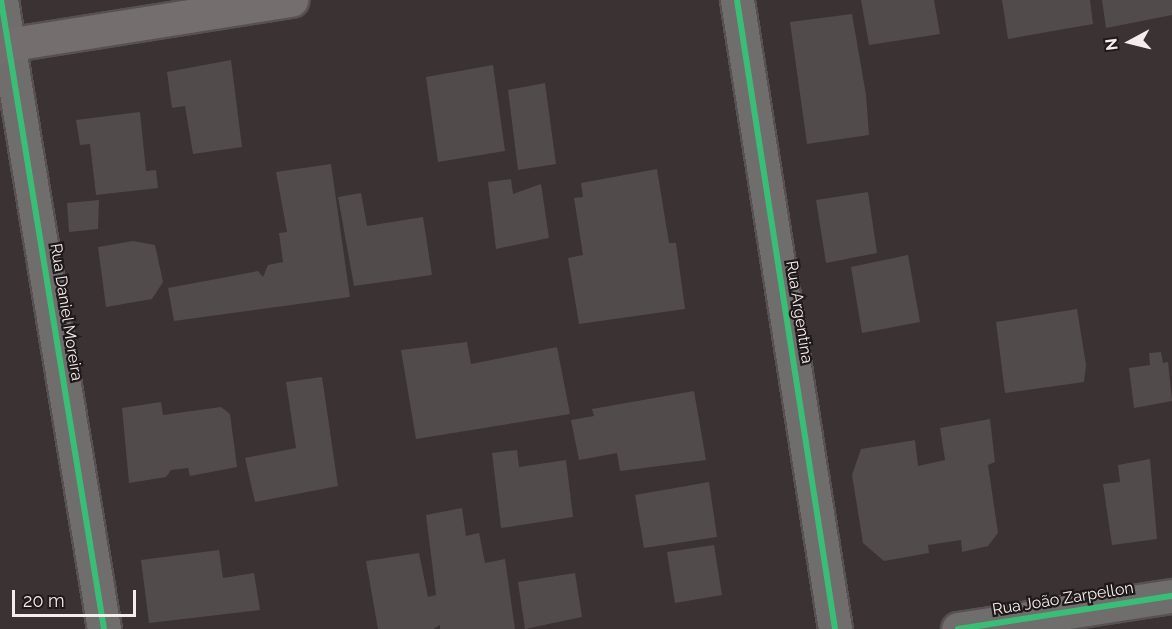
<!DOCTYPE html>
<meta charset="utf-8">
<style>
body{margin:0}
#map{position:relative;width:1172px;height:629px;overflow:hidden;background:#3a3233;font-family:Raleway,sans-serif}
div>[style]{position:absolute}
.building>*{inset:0;background:#524b4c}
.roads{filter:drop-shadow(2px 0 #575151) drop-shadow(-2px 0 #575151) drop-shadow(0 2px #575151) drop-shadow(0 -2px #575151)}
.street>*{height:33px;margin:-16.5px;padding:0 16.5px;transform-origin:16.5px;border-radius:16.5px;background:#706d6d}
.secondary>*{height:33px;margin:-16.5px;padding:0 16.5px;transform-origin:16.5px;border-radius:16.5px;background:#746e6f}
.cycleway>*{height:6px;margin:-3px;padding:0 3px;transform-origin:3px;border-radius:3px;background:#3abd76}
span{translate:-50% -50%;white-space:nowrap;text-align:center;line-height:1.15;-webkit-text-stroke:4.5px #1f1919;paint-order:stroke}
.street-label{font-size:16px;color:#f5ecec}
.north{position:absolute;left:1100px;top:12px;width:60px;height:60px;-webkit-text-stroke:4px #1f1919;paint-order:stroke;rotate:263deg;font-size:16px;font-weight:700;line-height:24px;text-align:center;color:#f5ecec}
.north::after{content:'';display:block;margin:auto;width:21px;height:27px;background:#f5ecec;clip-path:polygon(50% 0,100% 100%,50% 72%,0 100%)}
.scale{position:absolute;left:12px;top:590px;width:124px;height:27px;box-sizing:border-box;border:3px solid #f5ecec;border-top:0;padding-left:8px;font-size:18px;line-height:21px;white-space:nowrap;color:#f5ecec;-webkit-text-stroke:4px #1f1919;paint-order:stroke}
</style>
<div id="map">
<div class="building">
<div style="clip-path:polygon(861px 0,934px 0,940px 34px,869px 45px)"></div>
<div style="clip-path:polygon(1002px 0,1090px 0,1093px 24px,1008px 39px)"></div>
<div style="clip-path:polygon(1102px 0,1172px 0,1172px 15px,1106px 28px)"></div>
<div style="clip-path:polygon(852px 14px,866px 95px,869px 135px,807px 144px,790px 22px)"></div>
<div style="clip-path:polygon(231px 60px,242px 147px,193px 154px,185px 106px,172px 108px,167px 72px)"></div>
<div style="clip-path:polygon(493px 65px,505px 151px,438px 162px,426px 77px)"></div>
<div style="clip-path:polygon(545px 83px,556px 164px,518px 170px,508px 90px)"></div>
<div style="clip-path:polygon(140px 112px,146px 171px,156px 170px,158px 188px,96px 195px,90px 144px,80px 145px,76px 120px)"></div>
<div style="clip-path:polygon(331px 164px,350px 297px,174px 321px,168px 288px,258px 271px,263px 277px,268px 265px,283px 262px,279px 233px,287px 232px,276px 172px)"></div>
<div style="clip-path:polygon(657px 169px,669px 243px,676px 243px,685px 309px,579px 324px,568px 258px,583px 255px,574px 198px,583px 197px,581px 183px)"></div>
<div style="clip-path:polygon(511px 179px,513px 194px,541px 184px,549px 238px,496px 249px,488px 182px)"></div>
<div style="clip-path:polygon(868px 192px,877px 253px,826px 263px,816px 200px)"></div>
<div style="clip-path:polygon(361px 193px,367px 226px,423px 217px,432px 275px,354px 286px,338px 197px)"></div>
<div style="clip-path:polygon(99px 200px,98px 229px,69px 232px,67px 203px)"></div>
<div style="clip-path:polygon(133px 241px,155px 245px,163px 282px,152px 299px,106px 307px,98px 247px)"></div>
<div style="clip-path:polygon(908px 255px,920px 322px,862px 333px,851px 267px)"></div>
<div style="clip-path:polygon(1077px 309px,1086px 365px,1084px 382px,1005px 393px,996px 322px)"></div>
<div style="clip-path:polygon(467px 342px,471px 364px,557px 347px,570px 414px,416px 439px,401px 350px)"></div>
<div style="clip-path:polygon(1161px 352px,1163px 363px,1168px 362px,1172px 401px,1134px 408px,1129px 368px,1150px 365px,1149px 353px)"></div>
<div style="clip-path:polygon(322px 377px,338px 486px,255px 502px,245px 458px,296px 448px,286px 382px)"></div>
<div style="clip-path:polygon(694px 391px,706px 460px,620px 471px,617px 453px,579px 460px,571px 420px,594px 416px,592px 409px)"></div>
<div style="clip-path:polygon(161px 402px,163px 415px,221px 407px,230px 414px,237px 467px,190px 476px,188px 468px,171px 470px,166px 477px,129px 483px,122px 408px)"></div>
<div style="clip-path:polygon(990px 419px,995px 462px,988px 465px,998px 533px,988px 546px,962px 552px,961px 540px,928px 545px,929px 553px,884px 561px,863px 543px,852px 475px,861px 449px,915px 440px,918px 466px,945px 460px,940px 428px)"></div>
<div style="clip-path:polygon(517px 450px,519px 467px,566px 460px,573px 517px,501px 528px,492px 453px)"></div>
<div style="clip-path:polygon(1150px 459px,1157px 539px,1112px 545px,1103px 484px,1120px 482px,1118px 465px)"></div>
<div style="clip-path:polygon(709px 482px,717px 537px,644px 548px,635px 495px)"></div>
<div style="clip-path:polygon(462px 508px,466px 536px,479px 533px,485px 563px,505px 559px,515px 629px,440px 629px,440px 625px,433px 629px,378px 629px,366px 561px,419px 553px,428px 597px,436px 595px,426px 515px)"></div>
<div style="clip-path:polygon(714px 545px,722px 595px,675px 603px,667px 552px)"></div>
<div style="clip-path:polygon(219px 550px,223px 578px,254px 573px,260px 610px,149px 623px,141px 560px)"></div>
<div style="clip-path:polygon(575px 573px,582px 617px,525px 629px,518px 582px)"></div>
</div>
<div class="roads">
<div class="street">
<div style="left:1px;top:0;width:637px;rotate:80.7deg"></div>
<div style="left:737px;top:0;width:637px;rotate:81.14deg"></div>
<div style="left:958px;top:629px;width:217px;rotate:-8.8deg"></div>
</div>
<div class="secondary">
<div style="left:0;top:46px;width:295px;rotate:-9deg"></div>
</div>
</div>
<div class="cycleway">
<div style="left:1px;top:0;width:637px;rotate:80.7deg"></div>
<div style="left:737px;top:0;width:637px;rotate:81.14deg"></div>
<div style="left:958px;top:629px;width:217px;rotate:-8.8deg"></div>
</div>
<div class="street-label">
<span style="left:66px;top:312px;rotate:81deg">Rua Daniel Moreira</span>
<span style="left:799px;top:312px;rotate:81deg">Rua Argentina</span>
<span style="left:1063px;top:599px;rotate:-9deg">Rua João Zarpellon</span>
</div>
<div class="north">N</div>
<div class="scale">20 m</div>
</div>
